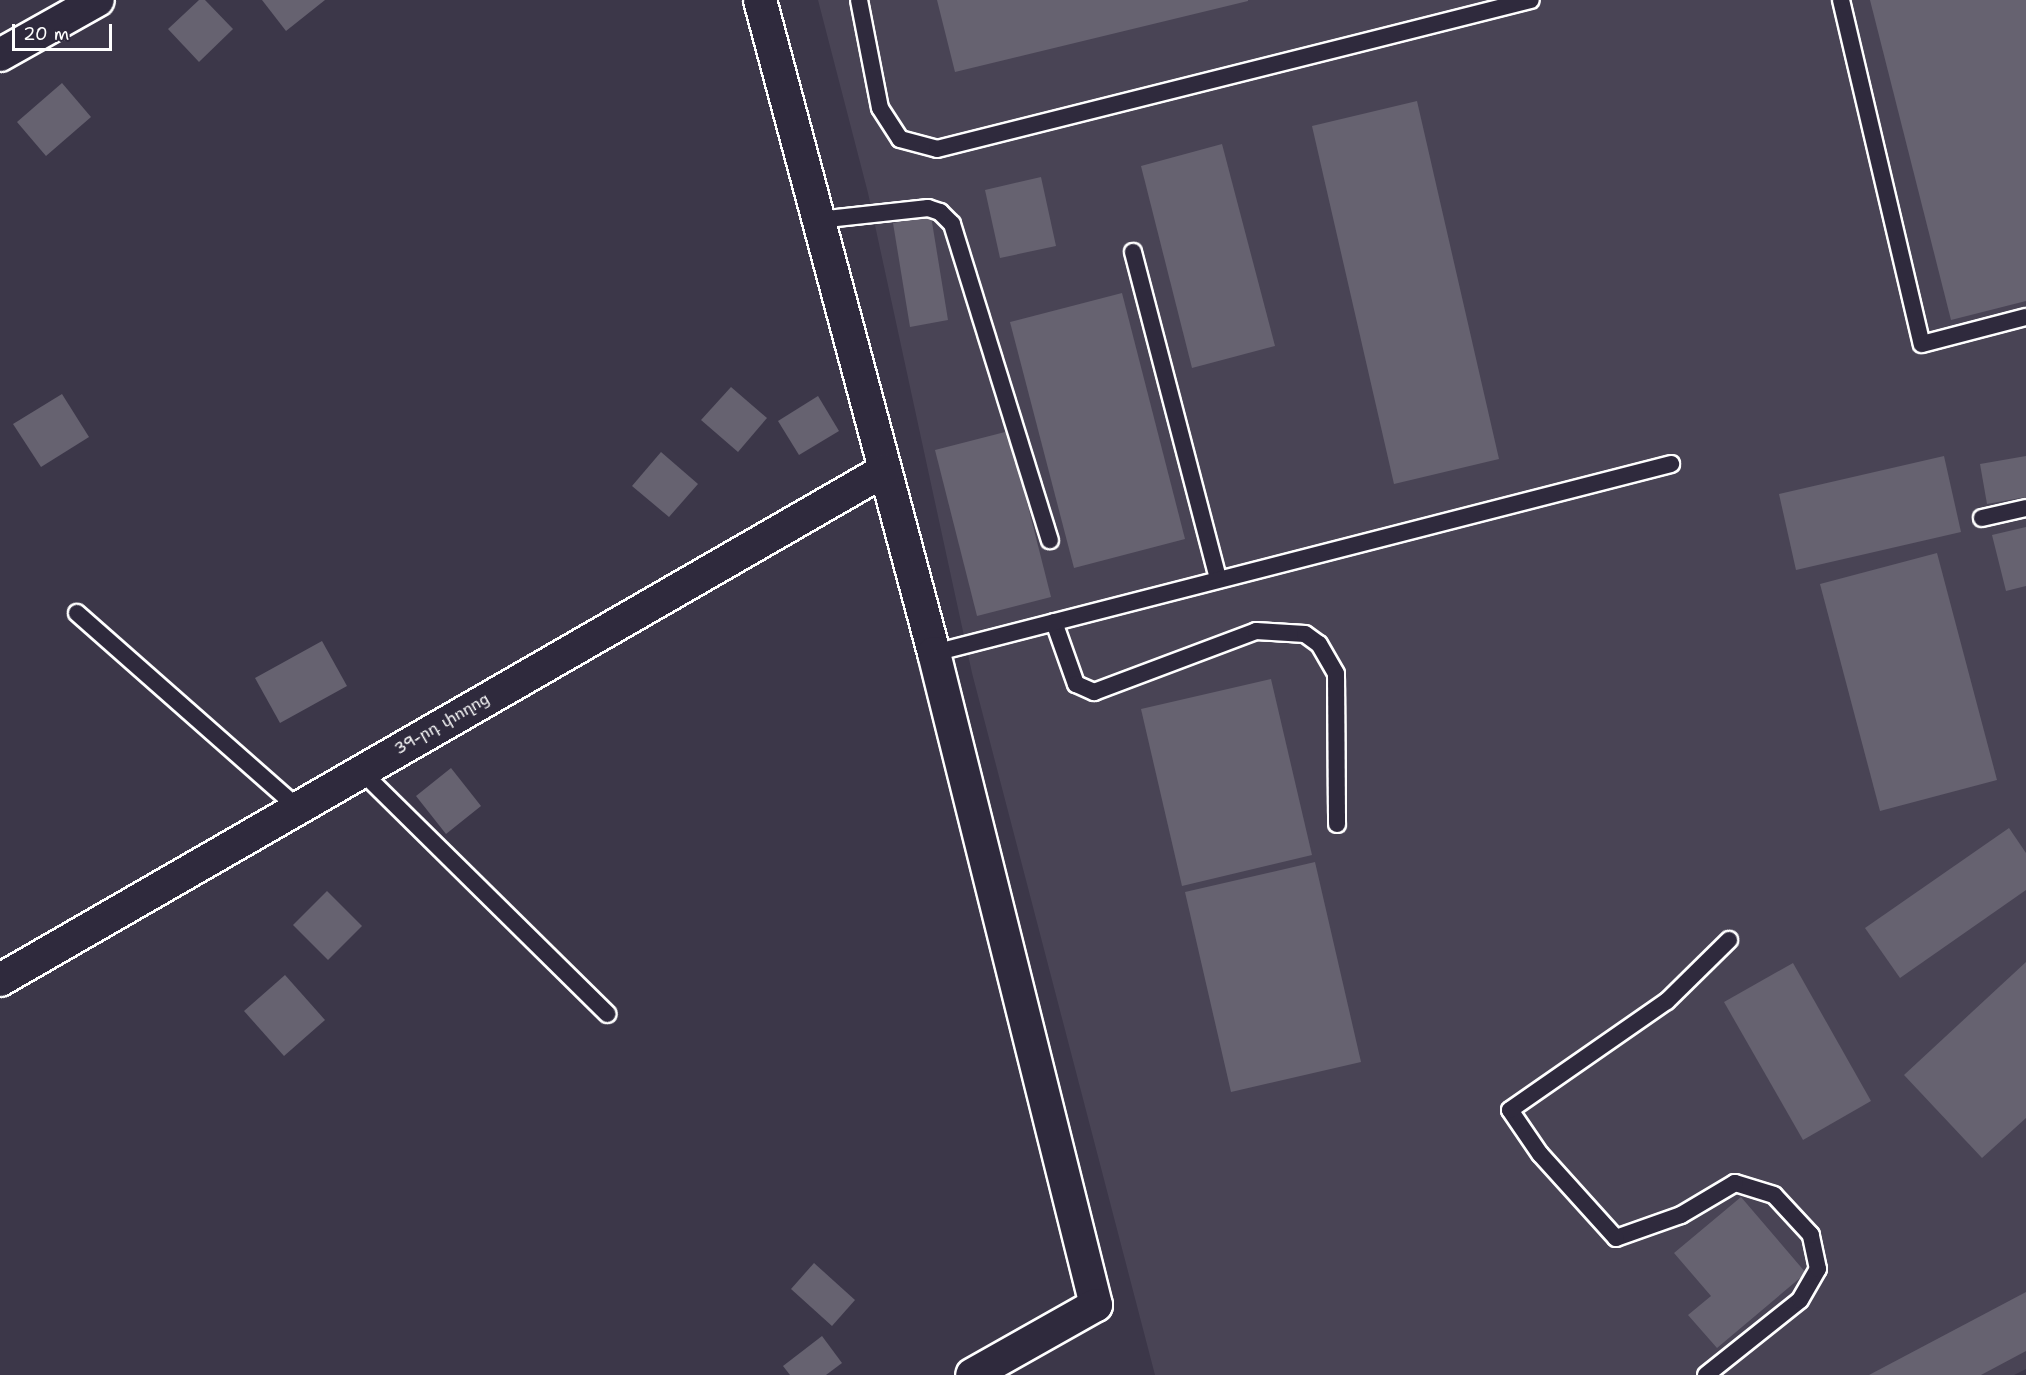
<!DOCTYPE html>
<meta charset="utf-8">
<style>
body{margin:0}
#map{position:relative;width:2026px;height:1375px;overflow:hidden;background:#3c3749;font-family:"Shantell Sans","Noto Sans Armenian",sans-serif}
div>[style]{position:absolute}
.built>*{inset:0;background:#494455}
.building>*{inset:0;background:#666270}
.roads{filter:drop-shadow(2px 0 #fff) drop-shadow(-2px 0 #fff) drop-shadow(0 2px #fff) drop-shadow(0 -2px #fff)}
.service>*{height:16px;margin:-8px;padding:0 8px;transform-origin:8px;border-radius:8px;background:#2f2a3d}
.minor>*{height:32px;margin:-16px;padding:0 16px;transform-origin:16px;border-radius:16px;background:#2f2a3d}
span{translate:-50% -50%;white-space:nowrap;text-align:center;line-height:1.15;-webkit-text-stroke:4.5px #2f2a3d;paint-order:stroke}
.street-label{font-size:16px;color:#fff}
.scale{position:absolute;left:12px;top:24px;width:100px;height:27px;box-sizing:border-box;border:3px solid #fff;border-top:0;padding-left:8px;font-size:18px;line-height:21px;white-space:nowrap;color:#fff;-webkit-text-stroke:4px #2f2a3d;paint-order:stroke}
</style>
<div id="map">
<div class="built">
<div style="clip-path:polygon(818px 0,2026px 0,2026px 1369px,2014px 1375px,1155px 1375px,972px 673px,868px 193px)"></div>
</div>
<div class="building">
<div style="clip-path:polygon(199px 0,205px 0,233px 29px,199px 62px,168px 29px)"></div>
<div style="clip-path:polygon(262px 0,325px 0,286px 31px)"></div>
<div style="clip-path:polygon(937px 0,1248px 0,1248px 1px,955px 72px)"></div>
<div style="clip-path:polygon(1870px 0,2026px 0,2026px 301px,1951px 320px)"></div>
<div style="clip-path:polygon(62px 83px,91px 117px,46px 156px,17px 122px)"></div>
<div style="clip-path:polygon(1417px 101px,1499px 459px,1394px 484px,1312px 126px)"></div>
<div style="clip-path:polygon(1222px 144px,1275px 346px,1192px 368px,1141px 166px)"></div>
<div style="clip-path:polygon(1041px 177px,1056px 246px,1000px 258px,985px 190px)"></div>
<div style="clip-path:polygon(931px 216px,948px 320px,910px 327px,893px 223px)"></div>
<div style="clip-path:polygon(1122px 293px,1185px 539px,1074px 568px,1010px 322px)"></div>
<div style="clip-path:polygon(731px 387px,767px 418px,738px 452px,701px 420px)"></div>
<div style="clip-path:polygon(62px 394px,89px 437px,41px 467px,13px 424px)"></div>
<div style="clip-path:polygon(818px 396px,839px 431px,799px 455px,778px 421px)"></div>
<div style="clip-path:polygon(1009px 431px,1051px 597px,977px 616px,935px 450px)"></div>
<div style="clip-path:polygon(661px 452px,698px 484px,669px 517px,632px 486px)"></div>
<div style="clip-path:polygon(1944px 456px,1961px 532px,1796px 570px,1779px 494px)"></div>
<div style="clip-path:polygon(2026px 456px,2026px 497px,1987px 504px,1980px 464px)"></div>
<div style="clip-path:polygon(2026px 527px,2026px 586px,2006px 591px,1992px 535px)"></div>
<div style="clip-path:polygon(1937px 553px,1997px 780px,1880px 811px,1820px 584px)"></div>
<div style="clip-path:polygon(322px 641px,347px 686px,280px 723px,255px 678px)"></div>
<div style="clip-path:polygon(1271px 679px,1312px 855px,1182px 886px,1141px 709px)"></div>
<div style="clip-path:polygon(451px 768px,481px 806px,446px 834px,416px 796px)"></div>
<div style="clip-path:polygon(2009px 828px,2026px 853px,2026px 890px,1900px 978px,1865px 928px)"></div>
<div style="clip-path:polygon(1315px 862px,1361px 1062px,1231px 1092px,1185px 892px)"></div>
<div style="clip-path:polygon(327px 891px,362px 926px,328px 960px,293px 925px)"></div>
<div style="clip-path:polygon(2026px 962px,2026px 1118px,1982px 1158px,1904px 1075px)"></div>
<div style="clip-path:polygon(1793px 963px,1871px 1101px,1803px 1140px,1724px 1002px)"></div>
<div style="clip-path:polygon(285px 975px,325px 1020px,284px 1056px,244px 1011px)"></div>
<div style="clip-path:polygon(1741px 1197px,1806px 1273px,1717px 1348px,1688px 1315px,1711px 1296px,1674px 1253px)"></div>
<div style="clip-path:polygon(814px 1263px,855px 1300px,832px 1326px,791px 1289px)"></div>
<div style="clip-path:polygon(2026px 1292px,2026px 1351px,1981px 1375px,1869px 1375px)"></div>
<div style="clip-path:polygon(822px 1336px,842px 1363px,826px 1375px,790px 1375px,783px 1366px)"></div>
</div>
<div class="roads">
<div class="service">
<div style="left:859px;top:0;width:110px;rotate:79deg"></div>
<div style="left:880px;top:108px;width:37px;rotate:57deg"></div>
<div style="left:900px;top:139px;width:38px;rotate:15deg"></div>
<div style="left:937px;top:149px;width:612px;rotate:-14.08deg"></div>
<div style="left:1841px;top:0;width:353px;rotate:76.8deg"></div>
<div style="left:1922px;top:344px;width:107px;rotate:-14.6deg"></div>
<div style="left:818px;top:220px;width:111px;rotate:-6.2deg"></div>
<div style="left:928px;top:208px;width:13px;rotate:18deg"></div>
<div style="left:940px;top:212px;width:17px;rotate:45deg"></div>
<div style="left:952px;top:224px;width:331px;rotate:72.8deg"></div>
<div style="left:1133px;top:252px;width:337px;rotate:75.4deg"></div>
<div style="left:1982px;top:518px;width:45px;rotate:-12.8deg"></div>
<div style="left:77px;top:613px;width:295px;rotate:41.4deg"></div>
<div style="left:1054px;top:622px;width:66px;rotate:70.5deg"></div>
<div style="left:1076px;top:684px;width:20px;rotate:24deg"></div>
<div style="left:1094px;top:692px;width:173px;rotate:-20.6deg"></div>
<div style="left:1256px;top:631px;width:49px;rotate:3.5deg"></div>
<div style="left:1305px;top:634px;width:17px;rotate:36deg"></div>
<div style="left:1319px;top:644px;width:34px;rotate:60deg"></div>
<div style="left:1336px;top:674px;width:150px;rotate:89.6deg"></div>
<div style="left:934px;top:653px;width:761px;rotate:-14.38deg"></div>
<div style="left:361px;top:771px;width:346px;rotate:44.6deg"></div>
<div style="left:1706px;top:1375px;width:120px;rotate:-38.6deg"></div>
<div style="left:1800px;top:1300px;width:36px;rotate:-60deg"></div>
<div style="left:1818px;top:1269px;width:35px;rotate:-102deg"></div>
<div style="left:1811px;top:1235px;width:54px;rotate:-132.8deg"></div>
<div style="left:1774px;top:1195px;width:41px;rotate:-162.9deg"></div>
<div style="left:1735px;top:1183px;width:63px;rotate:149.3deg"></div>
<div style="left:1681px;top:1215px;width:69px;rotate:160.5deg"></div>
<div style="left:1616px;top:1238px;width:113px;rotate:-132.1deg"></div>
<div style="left:1540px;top:1154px;width:53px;rotate:-124.3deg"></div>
<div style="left:1510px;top:1110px;width:191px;rotate:-34.8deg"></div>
<div style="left:1667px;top:1001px;width:87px;rotate:-44.5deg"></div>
</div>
<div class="minor">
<div style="left:760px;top:0;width:676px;rotate:75.08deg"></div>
<div style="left:934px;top:653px;width:672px;rotate:76.05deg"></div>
<div style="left:1096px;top:1305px;width:142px;rotate:150.6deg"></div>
<div style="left:0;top:55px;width:112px;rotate:-29.3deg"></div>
<div style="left:0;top:980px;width:1021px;rotate:-29.95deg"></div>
</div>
</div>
<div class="street-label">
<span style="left:442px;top:724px;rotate:-30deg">39-րդ փողոց</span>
</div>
<div class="scale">20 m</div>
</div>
